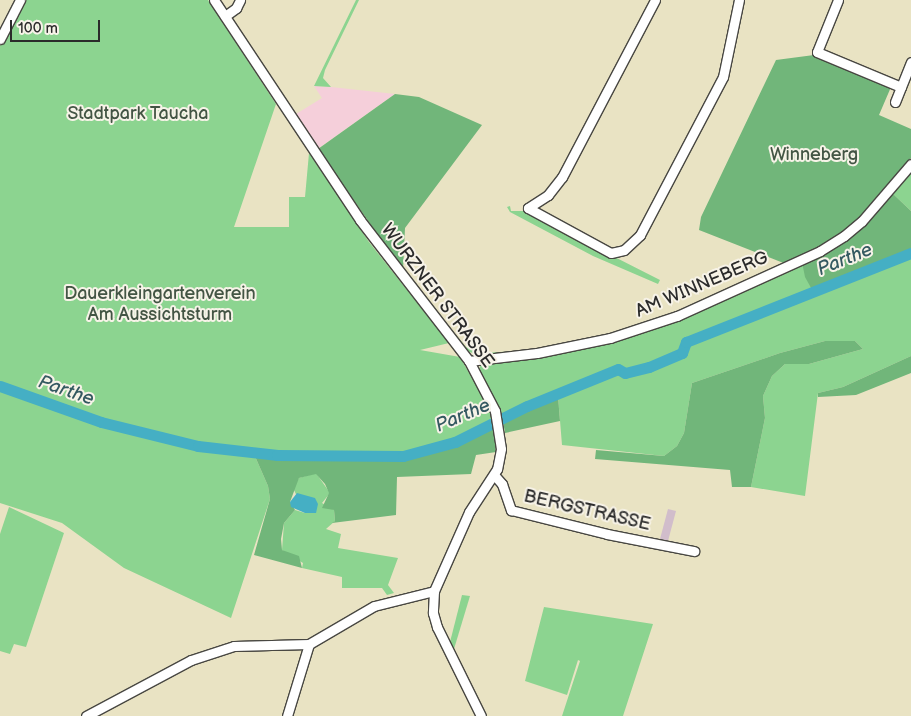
<!DOCTYPE html>
<style>
body{margin:0}
#map{position:relative;width:911px;height:716px;overflow:hidden;background:#e9e3c3;font-family:"Balsamiq Sans",sans-serif}
div>[style]{position:absolute}
.built>*{inset:0;background:#f5cfda}
.industrial>*{inset:0;background:#d1bdcb}
.green>*{inset:0;background:#8cd490}
.forest>*{inset:0;background:#71b67a}
.water>*{inset:0;background:#45afc4}
.river>*{height:11px;margin:-5.5px;padding:0 5.5px;transform-origin:5.5px;border-radius:5.5px;background:#45afc4}
.roads{filter:drop-shadow(1px 0 #484742) drop-shadow(-1px 0 #484742) drop-shadow(0 1px #484742) drop-shadow(0 -1px #484742)}
.minor>*{height:9px;margin:-4.5px;padding:0 4.5px;transform-origin:4.5px;border-radius:4.5px;background:#fff}
span{translate:-50% -50%;white-space:nowrap;text-align:center;line-height:1.15;-webkit-text-stroke:4px #f7f3e8;paint-order:stroke}
.park-label{font-size:18px;color:#435544}
.street-label{font-size:18px;color:#2b2b2b}
.water-label{font-size:19px;color:#345961;font-style:italic}
.scale{position:absolute;left:10px;top:20px;width:90px;height:22px;box-sizing:border-box;border:2px solid #2b2b2b;border-top:0;padding-left:6px;font-size:15px;line-height:18px;white-space:nowrap;color:#2b2b2b;-webkit-text-stroke:4px #f7f3e8;paint-order:stroke}
</style>
<div id="map">
<div class="built">
<div style="clip-path:polygon(314px 86px,331px 87px,395px 94px,319px 148px,296px 114px,322px 98px)"></div>
</div>
<div class="industrial">
<div style="clip-path:polygon(668px 509px,676px 511px,668px 541px,660px 539px)"></div>
</div>
<div class="green">
<div style="clip-path:polygon(24px 0,208px 0,276px 104px,234px 227px,289px 227px,289px 197px,305px 197px,309px 153px,369px 242px,449px 343px,420px 350px,460px 357px,492px 413px,493px 420px,458px 440px,438px 449px,403px 456px,254px 454px,268px 486px,270px 499px,231px 618px,124px 568px,62px 523px,0 503px,0 46px)"></div>
<div style="clip-path:polygon(356px 0,359px 0,325px 70px,323px 78px,331px 87px,314px 86px)"></div>
<div style="clip-path:polygon(911px 167px,911px 211px,890px 191px)"></div>
<div style="clip-path:polygon(510px 206px,511px 211px,524px 211px,660px 280px,658px 284px,593px 256px,510px 212px,507px 207px)"></div>
<div style="clip-path:polygon(911px 258px,911px 356px,843px 387px,818px 393px,805px 496px,751px 487px,765px 418px,763px 396px,772px 376px,785px 364px,809px 364px,863px 349px,855px 341px,825px 341px,780px 353px,692px 383px,684px 433px,677px 446px,664px 456px,562px 445px,558px 396px,570px 388px,502px 414px,479px 370px,481px 363px,629px 336px,802px 262px,897px 264px)"></div>
<div style="clip-path:polygon(785px 262px,677px 314px,629px 331px,509px 355px,480px 355px,466px 351px,403px 271px,466px 347px,480px 353px,521px 351px,610px 335px,676px 313px)"></div>
<div style="clip-path:polygon(316px 473px,330px 493px,322px 503px,334px 510px,335px 521px,326px 529px,341px 534px,338px 548px,398px 558px,388px 585px,394px 593px,387px 595px,382px 588px,342px 588px,342px 577px,302px 568px,303px 563px,282px 550px,284px 523px,295px 510px,305px 513px,293px 488px,299px 478px)"></div>
<div style="clip-path:polygon(9px 507px,64px 533px,26px 647px,14px 644px,10px 654px,0 651px,0 534px)"></div>
<div style="clip-path:polygon(462px 595px,470px 596px,454px 649px,450px 642px)"></div>
<div style="clip-path:polygon(544px 607px,653px 624px,623px 716px,562px 716px,580px 661px,578px 660px,567px 695px,525px 681px)"></div>
</div>
<div class="forest">
<div style="clip-path:polygon(814px 55px,891px 87px,879px 115px,911px 129px,911px 158px,868px 210px,834px 240px,786px 264px,699px 230px,701px 217px,776px 60px)"></div>
<div style="clip-path:polygon(395px 94px,419px 97px,482px 125px,405px 228px,403px 271px,318px 149px)"></div>
<div style="clip-path:polygon(890px 191px,911px 211px,911px 258px,815px 295px,805px 277px,802px 262px,823px 252px)"></div>
<div style="clip-path:polygon(825px 341px,855px 341px,863px 349px,809px 364px,785px 364px,772px 376px,763px 396px,765px 418px,751px 487px,732px 487px,730px 470px,595px 459px,596px 450px,664px 456px,677px 446px,684px 433px,692px 383px,780px 353px)"></div>
<div style="clip-path:polygon(911px 356px,911px 373px,856px 395px,818px 397px,818px 393px,843px 387px)"></div>
<div style="clip-path:polygon(558px 396px,560px 421px,505px 433px,503px 421px)"></div>
<div style="clip-path:polygon(493px 424px,496px 452px,476px 455px,471px 474px,397px 477px,396px 515px,332px 523px,335px 521px,334px 510px,322px 508px,329px 493px,325px 484px,316px 474px,299px 478px,290px 502px,295px 510px,284px 523px,281px 539px,282px 550px,299px 556px,302px 568px,254px 555px,270px 499px,268px 486px,254px 454px,403px 456px,438px 449px)"></div>
</div>
<div class="water">
<div style="clip-path:polygon(297px 493px,315px 498px,318px 504px,316px 513px,305px 513px,291px 507px,290px 502px)"></div>
</div>
<div class="river">
<div style="left:0;top:386px;width:107px;rotate:19.6deg"></div>
<div style="left:101px;top:422px;width:100px;rotate:13.9deg"></div>
<div style="left:198px;top:446px;width:80px;rotate:6.5deg"></div>
<div style="left:277px;top:455px;width:126px;rotate:0.5deg"></div>
<div style="left:403px;top:456px;width:54px;rotate:-15.1deg"></div>
<div style="left:455px;top:442px;width:80px;rotate:-26.6deg"></div>
<div style="left:527px;top:406px;width:98px;rotate:-22.1deg"></div>
<div style="left:618px;top:369px;width:8px;rotate:30deg"></div>
<div style="left:625px;top:373px;width:25px;rotate:-14deg"></div>
<div style="left:649px;top:367px;width:36px;rotate:-23deg"></div>
<div style="left:682px;top:353px;width:12px;rotate:-70deg"></div>
<div style="left:686px;top:342px;width:242px;rotate:-21.6deg"></div>
</div>
<div class="roads">
<div class="minor">
<div style="left:214px;top:0;width:264px;rotate:56.4deg"></div>
<div style="left:360px;top:220px;width:178px;rotate:52.3deg"></div>
<div style="left:469px;top:361px;width:56px;rotate:62.5deg"></div>
<div style="left:495px;top:411px;width:38px;rotate:81deg"></div>
<div style="left:501px;top:449px;width:20px;rotate:101deg"></div>
<div style="left:497px;top:469px;width:51px;rotate:123.1deg"></div>
<div style="left:469px;top:512px;width:86px;rotate:113.9deg"></div>
<div style="left:434px;top:591px;width:22px;rotate:93deg"></div>
<div style="left:433px;top:613px;width:15px;rotate:74deg"></div>
<div style="left:437px;top:627px;width:99px;rotate:63.7deg"></div>
<div style="left:655px;top:0;width:200px;rotate:117.7deg"></div>
<div style="left:562px;top:177px;width:23px;rotate:128deg"></div>
<div style="left:548px;top:195px;width:24px;rotate:147deg"></div>
<div style="left:528px;top:208px;width:94px;rotate:28.5deg"></div>
<div style="left:611px;top:253px;width:13px;rotate:-13deg"></div>
<div style="left:624px;top:250px;width:22px;rotate:-43deg"></div>
<div style="left:640px;top:235px;width:178px;rotate:-62.3deg"></div>
<div style="left:723px;top:77px;width:79px;rotate:-78.3deg"></div>
<div style="left:838px;top:0;width:56px;rotate:112deg"></div>
<div style="left:817px;top:52px;width:91px;rotate:22.6deg"></div>
<div style="left:225px;top:16px;width:14px;rotate:-36deg"></div>
<div style="left:236px;top:8px;width:9px;rotate:-63deg"></div>
<div style="left:0;top:39px;width:44px;rotate:-62.9deg"></div>
<div style="left:895px;top:102px;width:43px;rotate:-68.2deg"></div>
<div style="left:469px;top:361px;width:68px;rotate:-6.7deg"></div>
<div style="left:537px;top:353px;width:75px;rotate:-11.6deg"></div>
<div style="left:610px;top:338px;width:71px;rotate:-18.2deg"></div>
<div style="left:677px;top:316px;width:157px;rotate:-24.4deg"></div>
<div style="left:820px;top:251px;width:28px;rotate:-32deg"></div>
<div style="left:844px;top:236px;width:23px;rotate:-40deg"></div>
<div style="left:862px;top:221px;width:75px;rotate:-49.3deg"></div>
<div style="left:495px;top:476px;width:11px;rotate:49deg"></div>
<div style="left:502px;top:484px;width:28px;rotate:71deg"></div>
<div style="left:511px;top:510px;width:99px;rotate:14deg"></div>
<div style="left:607px;top:534px;width:89px;rotate:11.1deg"></div>
<div style="left:86px;top:716px;width:119px;rotate:-28.1deg"></div>
<div style="left:191px;top:660px;width:45px;rotate:-18deg"></div>
<div style="left:234px;top:646px;width:75px;rotate:-1.5deg"></div>
<div style="left:309px;top:644px;width:75px;rotate:-30.3deg"></div>
<div style="left:374px;top:606px;width:62px;rotate:-14deg"></div>
<div style="left:287px;top:716px;width:75px;rotate:-73deg"></div>
</div>
</div>
<div class="park-label">
<span style="left:138px;top:114px">Stadtpark Taucha</span>
<span style="left:814px;top:155px">Winneberg</span>
<span style="left:160px;top:305px">Dauerkleingartenverein<br>Am Aussichtsturm</span>
</div>
<div class="street-label">
<span style="left:702px;top:285px;rotate:-23deg">AM WINNEBERG</span>
<span style="left:437px;top:296px;rotate:53deg">WURZNER STRASSE</span>
<span style="left:587px;top:511px;rotate:13deg">BERGSTRASSE</span>
</div>
<div class="water-label">
<span style="left:845px;top:260px;rotate:-22deg">Parthe</span>
<span style="left:66px;top:391px;rotate:19deg">Parthe</span>
<span style="left:463px;top:416px;rotate:-23deg">Parthe</span>
</div>
<div class="scale">100 m</div>
</div>
